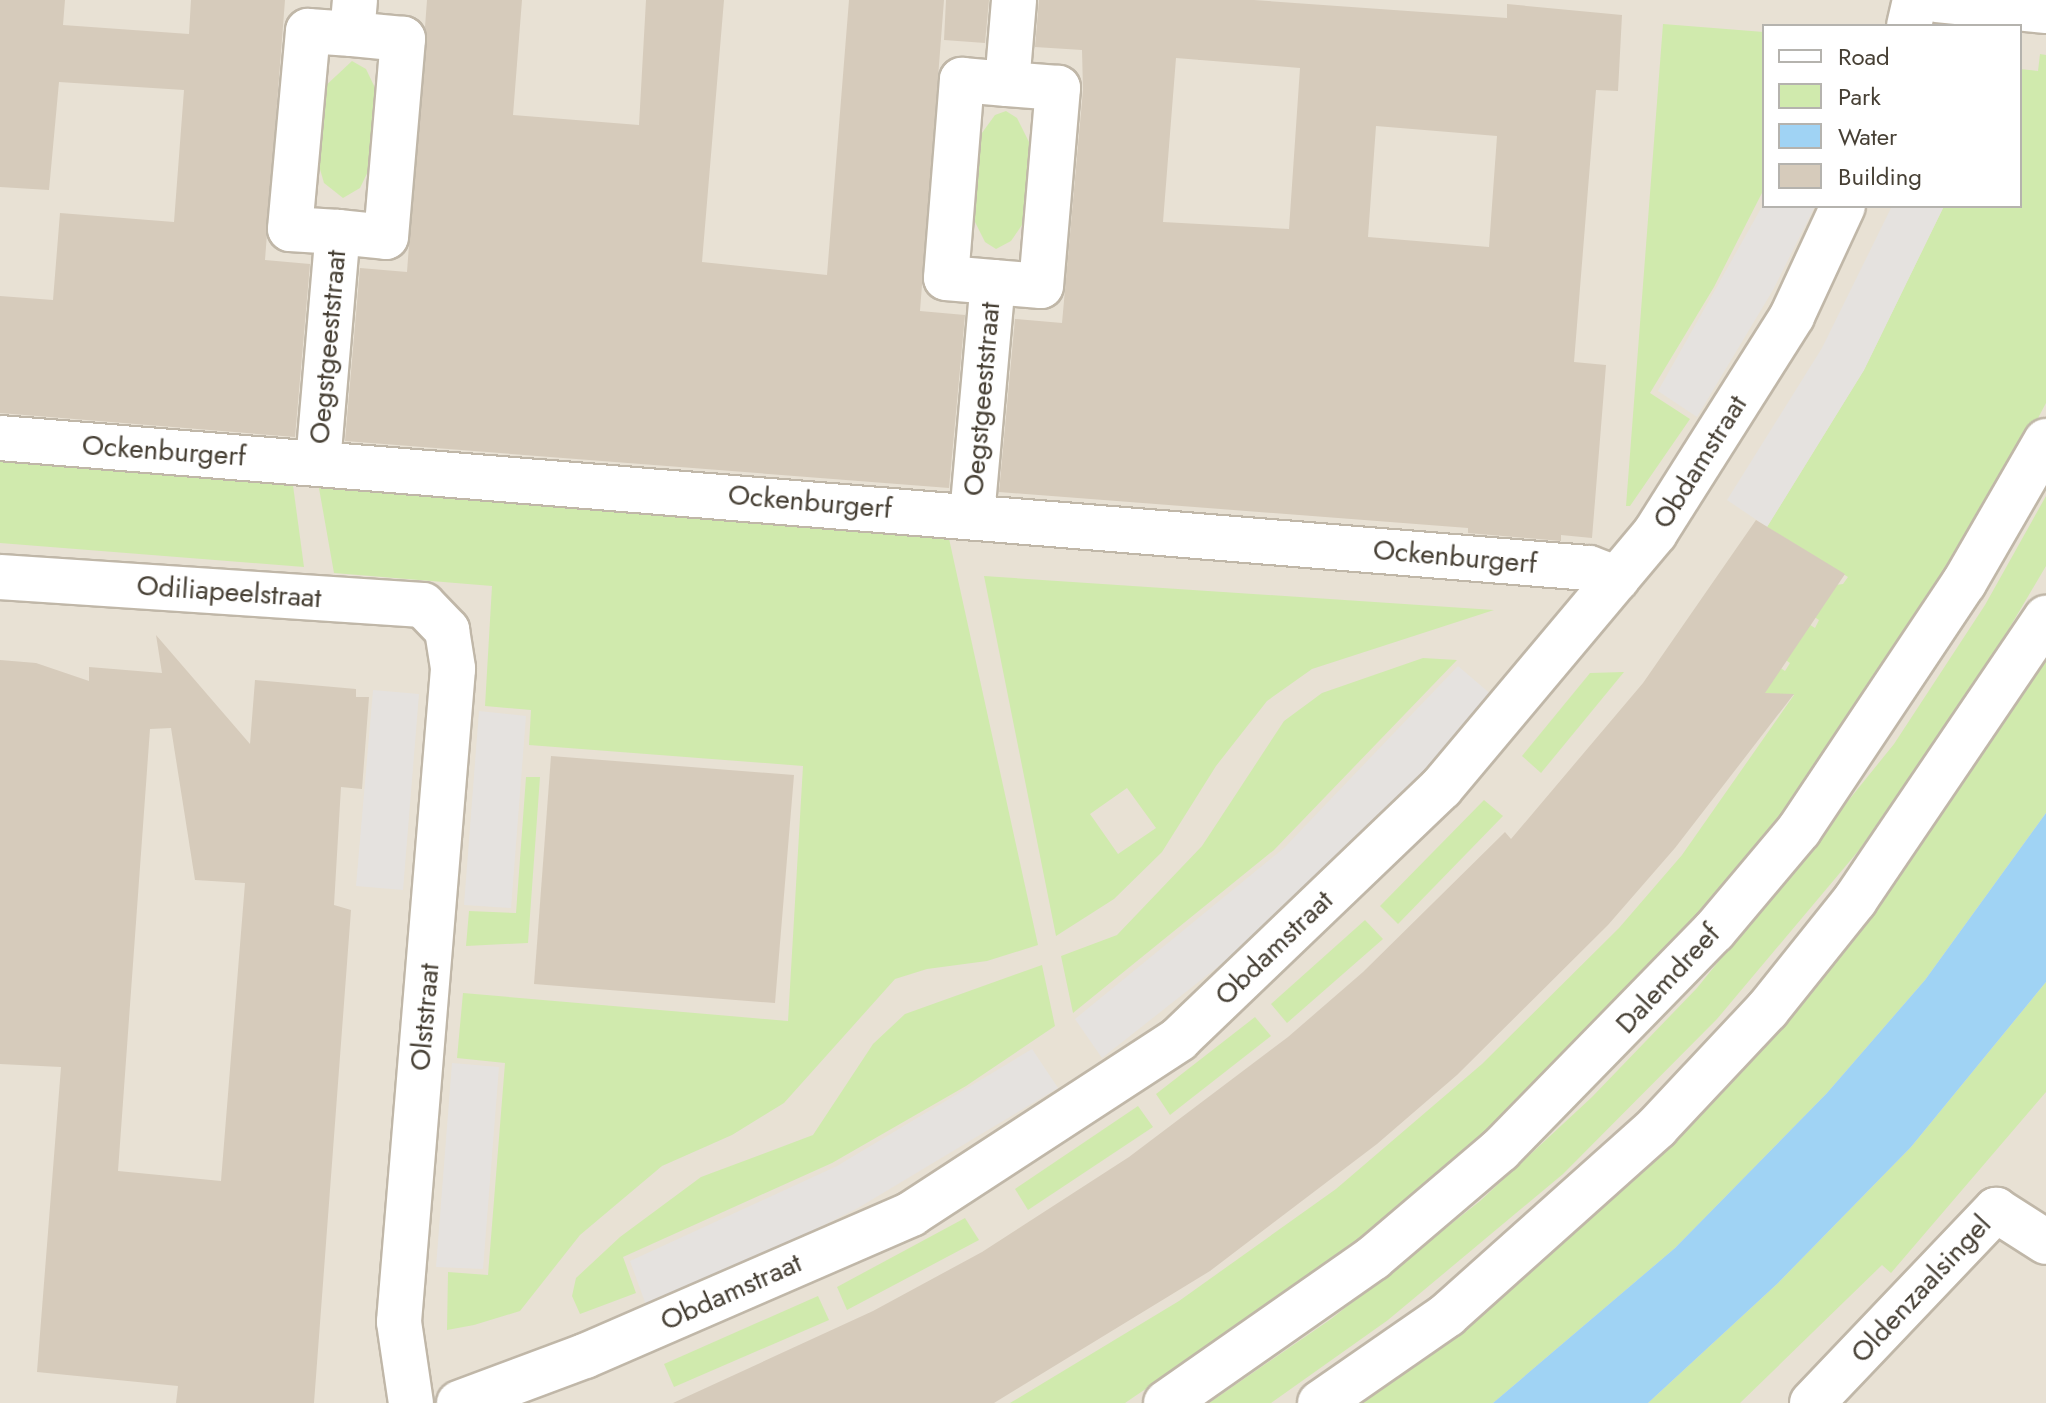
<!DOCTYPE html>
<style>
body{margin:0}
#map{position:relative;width:2046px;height:1403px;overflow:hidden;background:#f4f0e6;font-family:Jost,sans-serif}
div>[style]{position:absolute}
.residential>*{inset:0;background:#e8e1d4}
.green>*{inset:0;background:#d0eaad}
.parking>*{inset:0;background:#e5e2df}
.water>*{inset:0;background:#a0d3f4}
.building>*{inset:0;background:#d6cbbb}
.roads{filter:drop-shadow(2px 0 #c0b7a8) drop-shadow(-2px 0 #c0b7a8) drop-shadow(0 2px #c0b7a8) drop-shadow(0 -2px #c0b7a8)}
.pedestrian>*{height:44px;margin:-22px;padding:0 22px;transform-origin:22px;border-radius:22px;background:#fff}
.minor>*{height:44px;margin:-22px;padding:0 22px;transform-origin:22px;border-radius:22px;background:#fff}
.tertiary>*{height:44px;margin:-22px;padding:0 22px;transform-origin:22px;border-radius:22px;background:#fff}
span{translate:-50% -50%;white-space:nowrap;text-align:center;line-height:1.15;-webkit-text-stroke:7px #fff;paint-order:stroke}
.street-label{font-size:28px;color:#474035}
.legend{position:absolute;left:1762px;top:24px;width:260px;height:184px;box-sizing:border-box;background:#fff;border:2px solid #b5b3ae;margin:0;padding:10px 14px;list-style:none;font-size:24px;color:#474035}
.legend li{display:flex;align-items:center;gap:16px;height:40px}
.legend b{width:40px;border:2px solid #b5b3ae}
</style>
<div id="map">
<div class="residential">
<div style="clip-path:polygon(evenodd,0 0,2046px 0,2046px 1403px,0 1403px,0 0,1764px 26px,2020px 26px,2020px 206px,1764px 206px,1764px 26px)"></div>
</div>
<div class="green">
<div style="clip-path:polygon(1663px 24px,1764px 32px,1764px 189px,1714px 287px,1650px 393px,1690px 419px,1630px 506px,1626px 506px)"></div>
<div style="clip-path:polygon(2040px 54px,2046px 55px,2046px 403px,1997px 496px,1841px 743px,1705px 914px,1451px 1168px,1341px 1256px,1125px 1403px,1010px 1403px,1179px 1301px,1336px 1189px,1482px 1064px,1619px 928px,1682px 855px,1794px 695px,1765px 693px,1744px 643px,1785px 671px,1790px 663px,1749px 635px,1772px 601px,1815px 628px,1819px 620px,1778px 593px,1843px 584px,1848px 577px,1767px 527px,1864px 370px,1944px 206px,2020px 206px,2020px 69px,2038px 71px)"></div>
<div style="clip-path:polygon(352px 61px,366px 69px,377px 92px,375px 157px,360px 188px,343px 198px,324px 183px,313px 145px,321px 90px)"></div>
<div style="clip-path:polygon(1006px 111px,1017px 118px,1032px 148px,1026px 219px,1011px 241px,996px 249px,985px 242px,970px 212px,979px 137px,995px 115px)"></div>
<div style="clip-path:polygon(0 454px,292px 478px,304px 567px,0 543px)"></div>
<div style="clip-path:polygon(317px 477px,948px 534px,1038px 945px,987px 961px,927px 969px,895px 979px,784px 1103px,732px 1135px,662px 1166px,580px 1235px,520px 1311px,474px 1325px,447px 1330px,448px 1272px,488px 1275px,505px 1063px,457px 1058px,463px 993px,788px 1021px,803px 766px,529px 745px,531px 710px,485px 706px,492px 586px,334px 573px)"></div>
<div style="clip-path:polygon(2046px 496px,2046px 566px,1987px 666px,1860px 849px,1717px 1019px,1563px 1174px,1388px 1320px,1271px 1403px,1209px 1403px,1331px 1319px,1480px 1201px,1592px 1097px,1697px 988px,1894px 744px,1985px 605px)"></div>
<div style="clip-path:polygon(evenodd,984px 576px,1494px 610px,1312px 669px,1267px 701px,1216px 766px,1162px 852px,1114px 899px,1056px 936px,984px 576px,1127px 788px,1156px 828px,1118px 854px,1090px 814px,1127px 788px)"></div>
<div style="clip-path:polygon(2046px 655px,2046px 813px,1925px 980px,1827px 1093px,1675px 1248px,1493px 1403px,1348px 1403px,1898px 872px)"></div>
<div style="clip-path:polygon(1423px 658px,1457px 660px,1274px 850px,1073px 1013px,1061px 956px,1117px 935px,1202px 846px,1284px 721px,1322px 693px)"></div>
<div style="clip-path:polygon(1624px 672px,1541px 773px,1522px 756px,1590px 673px)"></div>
<div style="clip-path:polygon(526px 777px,540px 777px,528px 943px,466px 946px,469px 911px,516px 913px)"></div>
<div style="clip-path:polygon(1484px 800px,1503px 816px,1398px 924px,1380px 906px)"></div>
<div style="clip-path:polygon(1365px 920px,1383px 939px,1287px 1023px,1271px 1004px)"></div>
<div style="clip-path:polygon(1042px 965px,1055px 1026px,966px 1086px,832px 1163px,623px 1257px,636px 1293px,580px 1314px,572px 1296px,576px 1278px,620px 1237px,701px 1177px,813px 1135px,873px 1044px,905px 1014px)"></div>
<div style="clip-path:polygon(2046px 982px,2046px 1092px,1891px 1273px,1882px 1265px,1740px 1403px,1648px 1403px,1777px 1284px,1911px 1147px)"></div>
<div style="clip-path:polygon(1255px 1017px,1271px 1036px,1170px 1115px,1156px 1094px)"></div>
<div style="clip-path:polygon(1138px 1106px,1153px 1127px,1028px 1210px,1015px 1189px)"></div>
<div style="clip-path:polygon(965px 1218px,979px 1240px,847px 1310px,837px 1287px)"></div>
<div style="clip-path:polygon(818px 1296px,829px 1320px,674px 1387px,664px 1364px)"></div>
</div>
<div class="parking">
<div style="clip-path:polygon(1764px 203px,1815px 206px,1773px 290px,1697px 417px,1658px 391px)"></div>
<div style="clip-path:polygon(1892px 206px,1944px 206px,1864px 370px,1767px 527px,1727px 500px,1822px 348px)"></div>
<div style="clip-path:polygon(1458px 666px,1493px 696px,1435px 764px,1248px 943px,1102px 1058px,1075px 1019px,1284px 848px)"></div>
<div style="clip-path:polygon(373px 690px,419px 694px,403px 890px,356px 886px)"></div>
<div style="clip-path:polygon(479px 711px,526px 716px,511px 908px,464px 905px)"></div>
<div style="clip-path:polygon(1032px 1049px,1058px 1088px,858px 1208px,744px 1265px,646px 1305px,630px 1261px,837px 1166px)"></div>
<div style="clip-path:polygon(452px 1063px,499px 1067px,483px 1269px,436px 1267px)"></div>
</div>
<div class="water">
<div style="clip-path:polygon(2046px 813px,2046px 982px,1911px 1147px,1777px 1284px,1648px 1403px,1493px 1403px,1675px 1248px,1827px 1093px,1925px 980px)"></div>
</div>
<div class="building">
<div style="clip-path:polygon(0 0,65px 0,63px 25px,189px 34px,191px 0,285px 0,265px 260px,310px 264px,295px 437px,0 413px,0 296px,53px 300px,60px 213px,174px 222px,184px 90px,59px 82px,49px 190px,0 187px)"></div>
<div style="clip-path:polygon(427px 0,522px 0,513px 115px,639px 125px,646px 0,724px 0,702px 262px,827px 275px,849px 0,944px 0,920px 311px,965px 315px,949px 488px,345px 441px,360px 268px,407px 272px)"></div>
<div style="clip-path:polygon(946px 0,989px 0,985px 43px,944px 40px)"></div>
<div style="clip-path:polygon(evenodd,1039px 0,1254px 0,1507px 18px,1507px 4px,1622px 15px,1618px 91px,1596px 90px,1574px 362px,1606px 365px,1592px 538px,1561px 535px,1561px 541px,1468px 533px,1468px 528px,999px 492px,1015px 319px,1062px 323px,1083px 90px,1082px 50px,1035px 47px,1039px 0,1176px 58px,1300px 68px,1289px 229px,1163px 222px,1176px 58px,1039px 0,1376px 126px,1497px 136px,1489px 247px,1368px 237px,1376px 126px)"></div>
<div style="clip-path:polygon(1756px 520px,1845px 574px,1765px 693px,1794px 694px,1675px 848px,1608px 925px,1457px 1075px,1377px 1144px,1210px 1271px,994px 1403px,673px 1403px,873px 1311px,982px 1252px,1129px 1157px,1288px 1037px,1363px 972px,1505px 832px,1511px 839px,1643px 683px)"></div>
<div style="clip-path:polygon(evenodd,156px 635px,250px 744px,255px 680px,356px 689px,356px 697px,369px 697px,362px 789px,341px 787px,334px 905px,351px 910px,314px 1403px,176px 1403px,178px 1386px,37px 1372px,61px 1067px,0 1064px,0 660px,36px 663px,89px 681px,89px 667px,162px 673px,156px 635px,171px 728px,195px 880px,245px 883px,221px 1181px,118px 1171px,150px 729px,171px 728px)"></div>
<div style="clip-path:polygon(551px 756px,794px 775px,775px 1003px,534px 984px)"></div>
</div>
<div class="roads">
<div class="pedestrian">
<div style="left:338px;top:232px;width:48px;rotate:-176.4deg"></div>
<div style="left:290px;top:229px;width:199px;rotate:-84.8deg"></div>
<div style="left:308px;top:31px;width:44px;rotate:3.9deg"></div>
<div style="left:993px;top:282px;width:47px;rotate:-175.1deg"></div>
<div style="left:946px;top:278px;width:199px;rotate:-85.4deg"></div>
<div style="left:962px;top:80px;width:45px;rotate:5.1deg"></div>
<div style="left:0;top:438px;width:1594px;rotate:4.68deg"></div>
<div style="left:1589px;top:568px;width:30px;rotate:21deg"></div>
<div style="left:318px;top:463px;width:232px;rotate:-85.1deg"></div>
<div style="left:338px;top:232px;width:48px;rotate:5.9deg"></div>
<div style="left:386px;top:237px;width:199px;rotate:-85.1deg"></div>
<div style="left:403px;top:39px;width:51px;rotate:-174.4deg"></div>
<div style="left:352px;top:34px;width:34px;rotate:-85deg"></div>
<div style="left:972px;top:516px;width:235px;rotate:-84.9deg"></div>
<div style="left:993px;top:282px;width:48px;rotate:4.8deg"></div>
<div style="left:1041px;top:286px;width:199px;rotate:-85.1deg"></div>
<div style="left:1058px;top:88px;width:51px;rotate:-175.5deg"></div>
<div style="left:1007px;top:84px;width:84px;rotate:-85.2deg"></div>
</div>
<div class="minor">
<div style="left:1937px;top:0;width:110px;rotate:5.8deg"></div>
<div style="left:1909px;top:26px;width:27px;rotate:-77deg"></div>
<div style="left:0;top:577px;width:424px;rotate:3.8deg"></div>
<div style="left:423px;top:605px;width:35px;rotate:46deg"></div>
<div style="left:447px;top:630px;width:39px;rotate:81deg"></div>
<div style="left:453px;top:669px;width:655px;rotate:94.73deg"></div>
<div style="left:399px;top:1322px;width:82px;rotate:81.6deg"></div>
<div style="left:459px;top:1403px;width:134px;rotate:-20.5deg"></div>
<div style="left:585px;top:1356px;width:356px;rotate:-23.5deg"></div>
<div style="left:911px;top:1214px;width:320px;rotate:-33.1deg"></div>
<div style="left:1179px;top:1039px;width:363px;rotate:-43.8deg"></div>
<div style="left:1441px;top:788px;width:333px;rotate:-50deg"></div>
<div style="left:1655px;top:533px;width:257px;rotate:-57.7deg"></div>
<div style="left:1792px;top:316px;width:121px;rotate:-65.1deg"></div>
<div style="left:1812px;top:1403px;width:267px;rotate:-46.4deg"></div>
<div style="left:1996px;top:1210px;width:59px;rotate:32.6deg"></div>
</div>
<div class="tertiary">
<div style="left:1166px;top:1403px;width:253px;rotate:-35deg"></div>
<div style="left:1373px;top:1258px;width:167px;rotate:-40.4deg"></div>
<div style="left:1500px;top:1150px;width:306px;rotate:-45.7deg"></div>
<div style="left:1714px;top:931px;width:132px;rotate:-49.9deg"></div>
<div style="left:1799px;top:830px;width:297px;rotate:-56.3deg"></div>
<div style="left:1964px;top:583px;width:164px;rotate:-60deg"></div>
<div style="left:1320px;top:1403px;width:155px;rotate:-34.7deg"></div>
<div style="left:1447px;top:1315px;width:282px;rotate:-41.8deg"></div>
<div style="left:1657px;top:1127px;width:161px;rotate:-46.8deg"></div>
<div style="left:1767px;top:1010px;width:141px;rotate:-51.3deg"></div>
<div style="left:1855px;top:900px;width:341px;rotate:-55.9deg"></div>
</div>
</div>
<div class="street-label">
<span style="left:328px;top:347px;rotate:-85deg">Oegstgeeststraat</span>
<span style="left:982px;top:399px;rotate:-85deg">Oegstgeeststraat</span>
<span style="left:164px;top:451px;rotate:4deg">Ockenburgerf</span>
<span style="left:1700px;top:462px;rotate:-58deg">Obdamstraat</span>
<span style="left:810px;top:502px;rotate:5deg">Ockenburgerf</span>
<span style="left:1455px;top:557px;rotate:5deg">Ockenburgerf</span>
<span style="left:229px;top:592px;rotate:4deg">Odiliapeelstraat</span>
<span style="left:1274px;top:948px;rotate:-44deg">Obdamstraat</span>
<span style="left:1668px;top:979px;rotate:-47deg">Dalemdreef</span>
<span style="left:425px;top:1017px;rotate:-85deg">Olststraat</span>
<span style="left:1921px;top:1289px;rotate:-47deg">Oldenzaalsingel</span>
<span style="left:731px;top:1292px;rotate:-24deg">Obdamstraat</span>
</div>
<ul class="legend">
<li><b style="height:10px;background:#fff"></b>Road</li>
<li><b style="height:22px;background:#d0eaad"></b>Park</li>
<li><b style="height:22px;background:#a0d3f4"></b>Water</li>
<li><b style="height:22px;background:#d6cbbb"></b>Building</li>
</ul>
</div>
